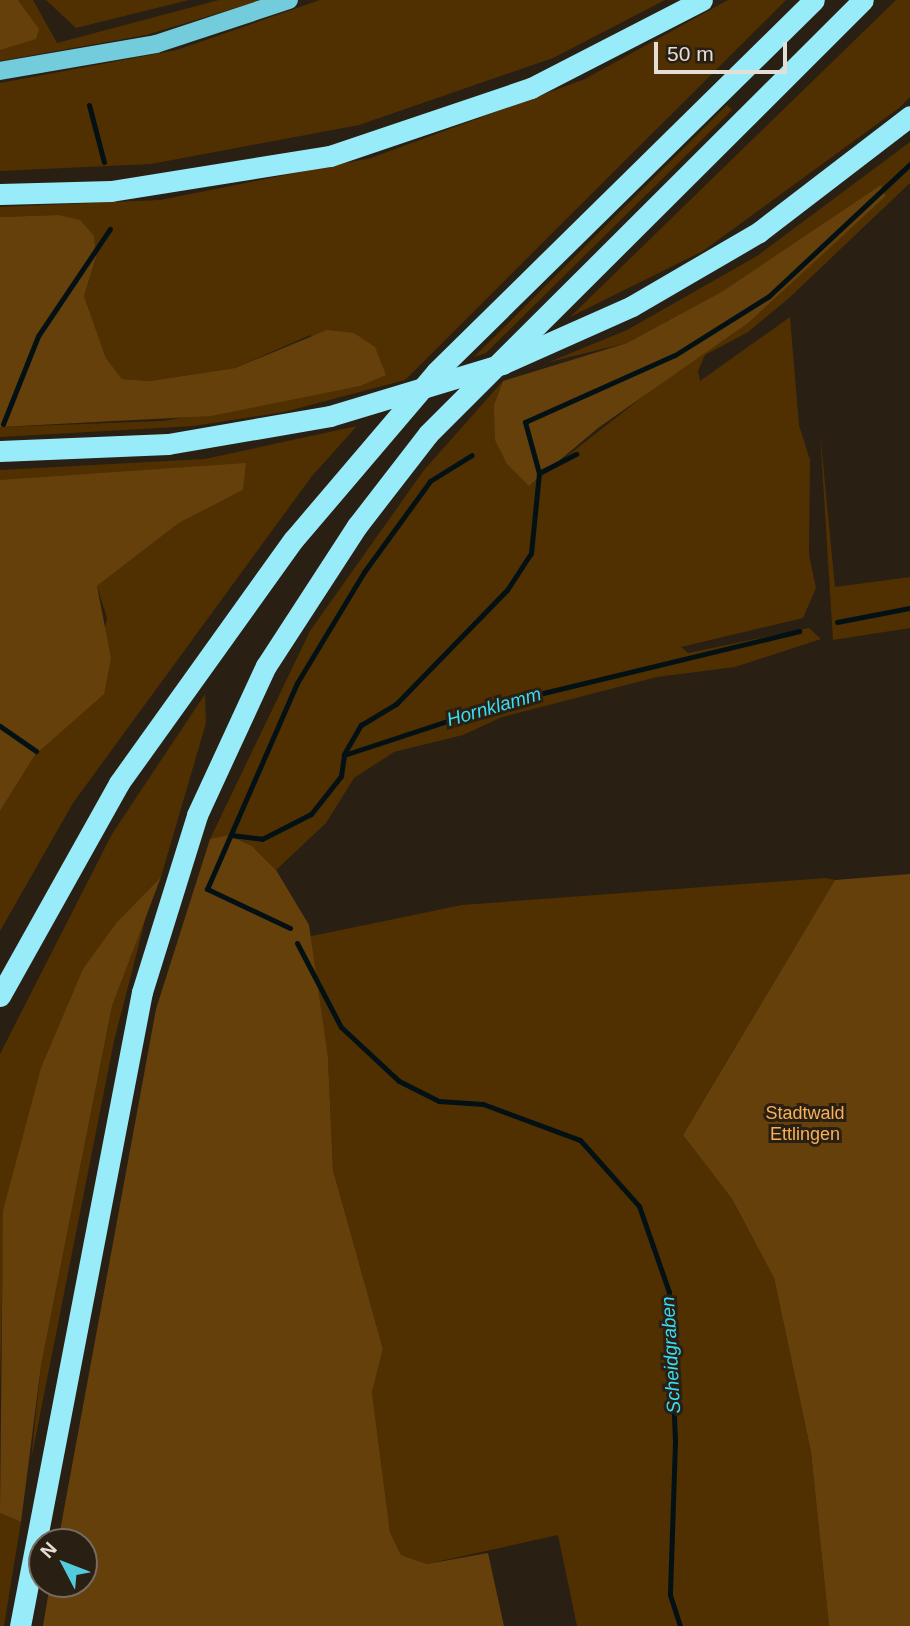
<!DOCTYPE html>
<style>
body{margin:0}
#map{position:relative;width:910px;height:1626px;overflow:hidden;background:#2a1f13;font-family:Helvetica,sans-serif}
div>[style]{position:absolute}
.green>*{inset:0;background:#503000}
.forest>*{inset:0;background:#65400a}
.stream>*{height:5px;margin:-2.5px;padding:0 2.5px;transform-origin:2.5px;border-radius:2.5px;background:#041114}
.primary>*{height:18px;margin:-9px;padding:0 9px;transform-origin:9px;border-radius:9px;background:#73ccdb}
.motorway>*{height:21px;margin:-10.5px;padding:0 10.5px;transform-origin:10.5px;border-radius:10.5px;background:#98ebf9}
.motorway-bridge>*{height:21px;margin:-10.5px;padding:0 10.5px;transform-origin:10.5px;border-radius:10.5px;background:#98ebf9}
span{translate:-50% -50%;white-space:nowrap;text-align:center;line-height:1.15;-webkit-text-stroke:6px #2a1f13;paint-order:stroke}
.park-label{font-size:18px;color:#f8b058}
.water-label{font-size:19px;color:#37def6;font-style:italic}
.north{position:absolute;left:28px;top:1528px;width:70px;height:70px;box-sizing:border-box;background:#2a1f13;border:2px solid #756b61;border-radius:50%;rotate:312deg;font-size:19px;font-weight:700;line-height:28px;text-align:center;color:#e5ded6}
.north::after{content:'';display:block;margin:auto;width:24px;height:32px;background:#54cadd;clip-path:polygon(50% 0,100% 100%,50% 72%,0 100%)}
.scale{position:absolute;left:654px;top:42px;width:133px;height:32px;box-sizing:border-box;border:4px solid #e5ded6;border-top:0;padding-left:9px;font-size:21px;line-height:24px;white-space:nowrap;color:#e5ded6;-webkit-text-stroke:5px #2a1f13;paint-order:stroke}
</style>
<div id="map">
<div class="green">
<div style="clip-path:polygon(18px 0,33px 0,57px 43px,219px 0,262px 0,146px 35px,0 61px,0 50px,38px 29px)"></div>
<div style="clip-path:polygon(46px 0,189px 0,76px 28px)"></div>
<div style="clip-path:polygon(320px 0,665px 0,553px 58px,359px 125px,151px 164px,0 171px,0 83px,177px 50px)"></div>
<div style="clip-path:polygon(728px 0,786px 0,405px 380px,284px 412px,194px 426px,0 437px,0 427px,163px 421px,360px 386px,310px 335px,235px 368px,150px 381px,122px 379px,106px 358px,84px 296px,96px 259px,58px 215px,0 217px,0 207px,160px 200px,371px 158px,585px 79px)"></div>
<div style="clip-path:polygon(896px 0,910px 0,910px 97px,899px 108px,703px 251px,570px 317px)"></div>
<div style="clip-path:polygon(727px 105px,732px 110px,486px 353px,474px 357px)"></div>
<div style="clip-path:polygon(910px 142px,910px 183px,789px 298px,748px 332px,705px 355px,698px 371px,700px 381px,790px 317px,799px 425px,810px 460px,809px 555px,816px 588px,803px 618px,681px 647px,688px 653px,809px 628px,821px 639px,735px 667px,657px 677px,502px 717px,463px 735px,394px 752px,354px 778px,326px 823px,276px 870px,252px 846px,228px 835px,210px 839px,310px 631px,424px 470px,503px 381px,494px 405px,529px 486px,807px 268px,886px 196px,882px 186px,723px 291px,627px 343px,549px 362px,627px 330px,757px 256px)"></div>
<div style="clip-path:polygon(357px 426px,312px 476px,73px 803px,0 931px,0 811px,35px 755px,87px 707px,107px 618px,97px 586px,179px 523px,243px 490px,216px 466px,32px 480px,0 480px,0 470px,205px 459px)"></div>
<div style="clip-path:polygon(820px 432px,835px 587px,910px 577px,910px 628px,833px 640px)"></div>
<div style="clip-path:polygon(205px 694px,206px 723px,161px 877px,117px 922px,22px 1142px,4px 1211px,0 1387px,0 1054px,112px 834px)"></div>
<div style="clip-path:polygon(826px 878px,835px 880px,683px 1135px,732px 1199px,774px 1278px,811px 1452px,829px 1626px,577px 1626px,558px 1535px,427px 1564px,401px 1555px,390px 1532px,372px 1392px,383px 1349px,333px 1170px,328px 1058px,307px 937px,462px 905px)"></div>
<div style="clip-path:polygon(148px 909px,114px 1041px,31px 1460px,41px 1366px,112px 1006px)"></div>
<div style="clip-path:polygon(0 1513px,21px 1522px,4px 1626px,0 1626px)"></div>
</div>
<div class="forest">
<div style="clip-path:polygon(0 0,18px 0,39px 29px,36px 39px,0 50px)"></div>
<div style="clip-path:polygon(881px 185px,886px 196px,748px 323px,598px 428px,529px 486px,507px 464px,495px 440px,494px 405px,503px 381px,627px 343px,723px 291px)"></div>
<div style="clip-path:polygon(58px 215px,80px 220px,94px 236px,96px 258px,84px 296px,106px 358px,122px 379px,150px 381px,235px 368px,327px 330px,354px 333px,375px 347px,386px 375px,360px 386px,211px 416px,0 427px,0 217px)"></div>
<div style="clip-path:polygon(246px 463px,243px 490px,179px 523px,97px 586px,111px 658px,104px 694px,35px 755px,0 811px,0 480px)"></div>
<div style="clip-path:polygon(228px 835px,252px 846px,276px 870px,309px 925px,328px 1058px,333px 1170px,383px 1349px,372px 1392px,390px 1532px,401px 1555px,427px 1564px,488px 1553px,504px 1626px,43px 1626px,50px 1584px,84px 1584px,84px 1542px,58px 1542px,156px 1009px,210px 839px)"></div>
<div style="clip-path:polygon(910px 874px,910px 1626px,829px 1626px,811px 1452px,774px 1278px,732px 1199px,683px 1135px,835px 880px)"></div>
<div style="clip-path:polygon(161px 877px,112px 1006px,41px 1366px,21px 1522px,0 1513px,3px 1211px,41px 1068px,83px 969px,117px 922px)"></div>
</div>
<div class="stream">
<div style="left:89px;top:105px;width:59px;rotate:75.3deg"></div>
<div style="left:3px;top:424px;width:95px;rotate:-68.3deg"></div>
<div style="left:38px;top:336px;width:129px;rotate:-56.1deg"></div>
<div style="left:539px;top:473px;width:53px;rotate:-105.4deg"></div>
<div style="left:525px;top:422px;width:164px;rotate:-24.1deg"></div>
<div style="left:675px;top:355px;width:111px;rotate:-32.1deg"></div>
<div style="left:769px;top:296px;width:193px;rotate:-43.1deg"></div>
<div style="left:837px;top:622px;width:74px;rotate:-10.9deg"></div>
<div style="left:0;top:726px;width:44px;rotate:34.8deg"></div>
<div style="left:344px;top:754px;width:34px;rotate:-60deg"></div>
<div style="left:361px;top:725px;width:41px;rotate:-31deg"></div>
<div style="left:396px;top:704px;width:159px;rotate:-45.8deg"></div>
<div style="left:507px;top:590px;width:44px;rotate:-57deg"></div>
<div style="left:531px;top:553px;width:80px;rotate:-84.3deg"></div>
<div style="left:539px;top:473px;width:42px;rotate:-27.2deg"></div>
<div style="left:231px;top:835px;width:31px;rotate:7deg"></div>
<div style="left:262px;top:839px;width:55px;rotate:-27deg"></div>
<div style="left:311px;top:814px;width:48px;rotate:-51.7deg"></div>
<div style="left:341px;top:776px;width:21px;rotate:-82deg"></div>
<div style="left:344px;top:755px;width:166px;rotate:-18.2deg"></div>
<div style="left:502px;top:703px;width:306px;rotate:-13.6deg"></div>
<div style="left:290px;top:928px;width:92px;rotate:-154.8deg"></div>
<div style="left:207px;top:889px;width:225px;rotate:-66.4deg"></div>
<div style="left:297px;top:683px;width:130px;rotate:-58.9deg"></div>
<div style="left:364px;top:572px;width:112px;rotate:-54deg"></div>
<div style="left:430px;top:481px;width:49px;rotate:-31.8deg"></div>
<div style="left:297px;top:943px;width:95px;rotate:62.4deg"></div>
<div style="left:341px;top:1027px;width:79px;rotate:43deg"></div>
<div style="left:399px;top:1081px;width:45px;rotate:26.6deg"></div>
<div style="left:439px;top:1101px;width:44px;rotate:3.9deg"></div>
<div style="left:483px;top:1104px;width:103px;rotate:20.4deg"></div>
<div style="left:580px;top:1140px;width:89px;rotate:48.2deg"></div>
<div style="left:639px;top:1206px;width:91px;rotate:70.8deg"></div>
<div style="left:669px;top:1292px;width:150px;rotate:87.7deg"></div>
<div style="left:675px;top:1442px;width:153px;rotate:91.9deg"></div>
<div style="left:670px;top:1595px;width:33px;rotate:72deg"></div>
</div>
<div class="primary">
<div style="left:0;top:71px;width:158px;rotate:-9.8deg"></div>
<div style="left:156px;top:44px;width:140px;rotate:-18.3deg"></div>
</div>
<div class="motorway">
<div style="left:0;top:194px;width:111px;rotate:-1.5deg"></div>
<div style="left:111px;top:191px;width:222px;rotate:-9.1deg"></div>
<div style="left:330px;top:156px;width:212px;rotate:-18.7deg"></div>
<div style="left:531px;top:88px;width:192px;rotate:-27.2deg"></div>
<div style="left:632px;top:306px;width:147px;rotate:-30.2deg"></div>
<div style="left:759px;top:232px;width:190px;rotate:-37.5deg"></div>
<div style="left:0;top:451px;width:168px;rotate:-2.4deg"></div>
<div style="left:168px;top:444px;width:164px;rotate:-9.8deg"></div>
<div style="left:0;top:996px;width:244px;rotate:-60.8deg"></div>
<div style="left:119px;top:783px;width:300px;rotate:-54.4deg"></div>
<div style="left:294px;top:539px;width:219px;rotate:-49.6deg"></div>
<div style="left:436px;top:372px;width:530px;rotate:-44.54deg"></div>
<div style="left:20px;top:1626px;width:646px;rotate:-79.11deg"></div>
<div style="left:142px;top:992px;width:185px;rotate:-72.7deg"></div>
<div style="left:197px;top:815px;width:164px;rotate:-65.2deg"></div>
<div style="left:266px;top:666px;width:167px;rotate:-57deg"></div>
<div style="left:357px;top:526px;width:116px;rotate:-52.3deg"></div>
<div style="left:428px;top:434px;width:614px;rotate:-44.93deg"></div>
</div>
<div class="motorway-bridge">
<div style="left:330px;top:416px;width:180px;rotate:-16.8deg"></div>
<div style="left:502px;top:364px;width:142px;rotate:-24deg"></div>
</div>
<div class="park-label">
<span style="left:805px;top:1124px">Stadtwald<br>Ettlingen</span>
</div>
<div class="water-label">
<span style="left:494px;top:707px;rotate:-16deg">Hornklamm</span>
<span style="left:671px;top:1355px;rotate:-93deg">Scheidgraben</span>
</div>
<div class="north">N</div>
<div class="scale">50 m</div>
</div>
